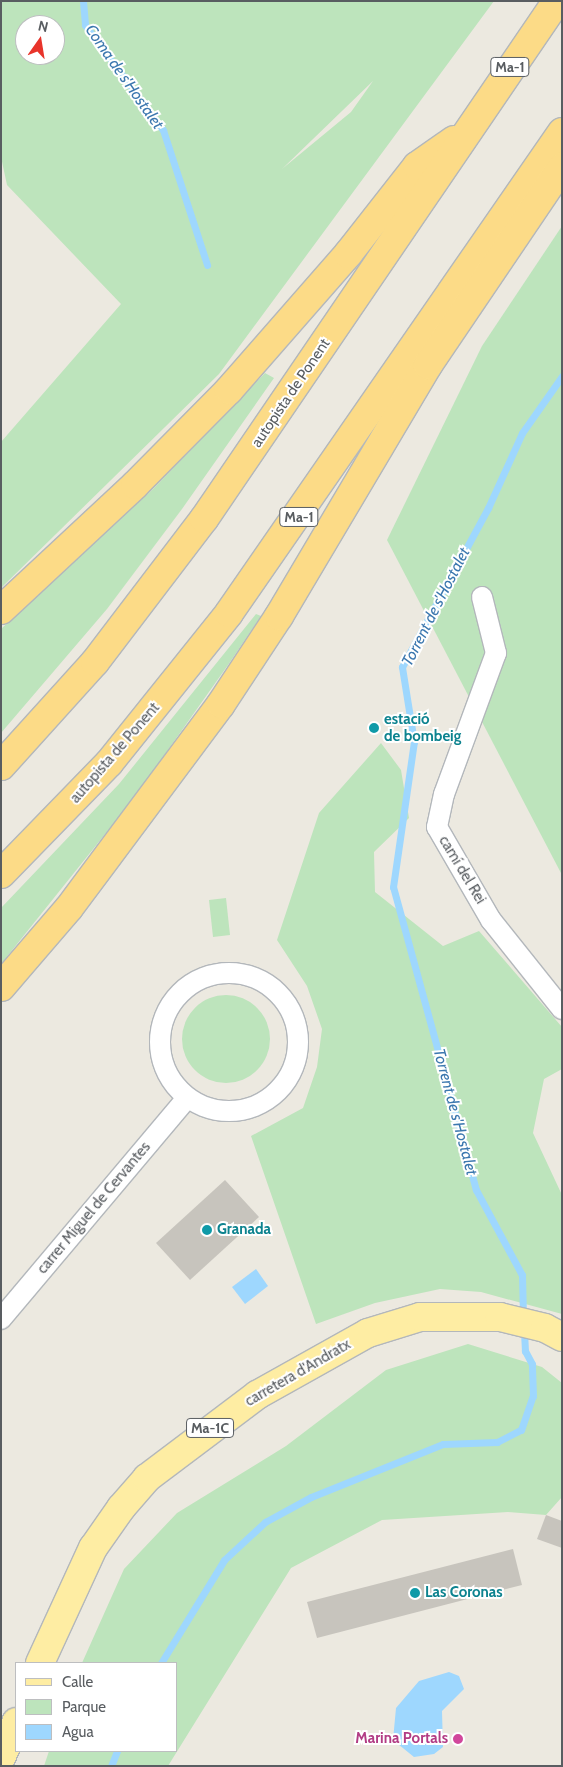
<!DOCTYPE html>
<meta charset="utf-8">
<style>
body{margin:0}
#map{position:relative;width:563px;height:1767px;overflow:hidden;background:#ece9e0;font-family:Cabin,sans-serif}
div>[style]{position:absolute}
.green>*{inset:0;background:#bde4bc}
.round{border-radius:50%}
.water>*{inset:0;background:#9ed7fe}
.stream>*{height:7px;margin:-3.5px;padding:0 3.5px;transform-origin:3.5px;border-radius:3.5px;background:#9ed7fe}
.building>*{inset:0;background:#c7c4bd}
.roads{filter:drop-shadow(1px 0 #b3b7bb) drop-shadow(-1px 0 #b3b7bb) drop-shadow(0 1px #b3b7bb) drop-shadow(0 -1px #b3b7bb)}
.street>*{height:20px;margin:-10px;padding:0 10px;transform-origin:10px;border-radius:10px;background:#fff}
.street>.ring{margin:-10px;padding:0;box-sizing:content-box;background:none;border:20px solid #fff;border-radius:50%}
.primary>*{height:28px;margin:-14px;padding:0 14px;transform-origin:14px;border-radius:14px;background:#feeda3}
.highway>*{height:28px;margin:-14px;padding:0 14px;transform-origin:14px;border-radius:14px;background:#fcdb87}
.dots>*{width:14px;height:14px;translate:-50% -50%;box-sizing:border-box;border:2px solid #fff;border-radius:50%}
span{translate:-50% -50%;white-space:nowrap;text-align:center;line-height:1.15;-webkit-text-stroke:4px #fff;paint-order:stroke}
.shield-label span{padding:1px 4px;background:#fff;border:1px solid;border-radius:4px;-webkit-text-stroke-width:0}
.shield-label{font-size:14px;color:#595d61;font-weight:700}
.street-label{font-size:15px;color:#595d61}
.culture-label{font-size:15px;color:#0d838f;font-weight:700}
.left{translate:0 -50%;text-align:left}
.hotel-label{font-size:15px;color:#b23c85;font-weight:700}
.right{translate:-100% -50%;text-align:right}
.water-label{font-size:16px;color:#3c78af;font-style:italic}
.frame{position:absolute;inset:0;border:2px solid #595d61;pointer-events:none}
.legend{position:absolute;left:15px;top:1662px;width:162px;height:90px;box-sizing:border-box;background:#fff;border:1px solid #bdbec0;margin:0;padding:6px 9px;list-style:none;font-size:15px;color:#595d61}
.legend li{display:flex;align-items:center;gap:10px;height:25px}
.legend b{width:25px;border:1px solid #bdbec0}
.north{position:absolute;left:15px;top:15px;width:50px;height:50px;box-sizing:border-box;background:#fff;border:1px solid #bdbec0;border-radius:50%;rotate:13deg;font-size:14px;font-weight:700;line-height:20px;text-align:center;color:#595d61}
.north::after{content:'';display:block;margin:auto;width:18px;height:22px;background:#e8342b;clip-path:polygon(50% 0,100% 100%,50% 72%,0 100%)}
</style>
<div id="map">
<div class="green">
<div style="clip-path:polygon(evenodd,1px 1px,494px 1px,219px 374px,1px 588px,1px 442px,121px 304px,7px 185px,1px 157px,1px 1px,25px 25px,55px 25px,55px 55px,25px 55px,25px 25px,1px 1px,373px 81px,351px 112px,282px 169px,373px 81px)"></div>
<div style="clip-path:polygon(562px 226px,562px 875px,387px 540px,482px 346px)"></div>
<div style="clip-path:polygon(265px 373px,274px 378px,182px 509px,107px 609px,1px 733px,1px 629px,153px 489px)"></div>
<div style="clip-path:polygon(256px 614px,261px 616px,228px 665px,134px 798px,1px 964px,1px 908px,119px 784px)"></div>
<div style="clip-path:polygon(381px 743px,401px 770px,409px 818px,374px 852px,375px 892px,443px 946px,479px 931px,562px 1027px,562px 1069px,544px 1079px,533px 1133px,562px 1195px,562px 1314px,481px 1292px,440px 1289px,375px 1303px,316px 1324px,251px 1136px,303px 1108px,317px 1067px,322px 1029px,307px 986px,277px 940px,319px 813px)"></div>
<div style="clip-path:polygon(226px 898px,230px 935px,213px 937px,209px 900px)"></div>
<div class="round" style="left:182px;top:995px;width:88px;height:88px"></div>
<div style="clip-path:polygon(468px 1344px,542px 1367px,562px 1383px,562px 1497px,546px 1515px,508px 1512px,382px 1520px,291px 1568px,168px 1766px,44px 1766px,49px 1751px,176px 1751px,176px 1663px,82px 1663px,124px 1569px,177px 1513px,286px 1446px,386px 1370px)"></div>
</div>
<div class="water">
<div style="clip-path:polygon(256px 1269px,268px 1286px,245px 1304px,232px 1287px)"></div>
<div style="clip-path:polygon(449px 1672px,459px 1676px,464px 1689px,442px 1711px,443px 1747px,434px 1754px,414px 1757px,393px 1740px,396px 1708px,419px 1681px)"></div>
</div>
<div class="stream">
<div style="left:83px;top:1px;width:24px;rotate:85deg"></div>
<div style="left:85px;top:25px;width:131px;rotate:53.4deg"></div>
<div style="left:163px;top:130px;width:142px;rotate:71.9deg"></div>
<div style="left:523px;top:1316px;width:41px;rotate:-91.4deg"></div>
<div style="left:522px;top:1275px;width:97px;rotate:-118.4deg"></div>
<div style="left:476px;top:1190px;width:314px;rotate:-105.3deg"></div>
<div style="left:393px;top:887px;width:147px;rotate:-81.8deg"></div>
<div style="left:414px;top:742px;width:76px;rotate:-99.1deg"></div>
<div style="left:402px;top:667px;width:181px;rotate:-61.6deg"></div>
<div style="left:488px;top:508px;width:82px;rotate:-65.6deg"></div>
<div style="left:522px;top:433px;width:70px;rotate:-54.9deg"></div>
<div style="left:161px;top:1663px;width:121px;rotate:-58.5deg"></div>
<div style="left:224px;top:1560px;width:56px;rotate:-42.8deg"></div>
<div style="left:265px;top:1522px;width:52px;rotate:-28.5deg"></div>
<div style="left:311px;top:1497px;width:142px;rotate:-21.9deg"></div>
<div style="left:443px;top:1444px;width:54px;rotate:-2.1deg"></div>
<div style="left:497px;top:1442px;width:27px;rotate:-27deg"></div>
<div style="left:521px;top:1430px;width:36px;rotate:-71deg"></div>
<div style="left:533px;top:1396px;width:32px;rotate:-92deg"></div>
<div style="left:532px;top:1364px;width:15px;rotate:-118deg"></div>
<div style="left:525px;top:1351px;width:22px;rotate:-93deg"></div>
<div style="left:111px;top:1766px;width:16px;rotate:-68deg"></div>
</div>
<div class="building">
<div style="clip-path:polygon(225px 1180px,259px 1217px,190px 1280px,156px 1243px)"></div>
<div style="clip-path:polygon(546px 1515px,562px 1521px,562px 1548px,537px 1539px)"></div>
<div style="clip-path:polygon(513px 1549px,522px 1585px,317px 1638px,307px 1602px)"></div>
</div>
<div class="roads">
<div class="street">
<div style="left:482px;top:597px;width:58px;rotate:76deg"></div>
<div style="left:496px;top:653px;width:150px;rotate:110.2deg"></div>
<div style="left:444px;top:794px;width:34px;rotate:102deg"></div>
<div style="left:437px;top:827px;width:108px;rotate:59.9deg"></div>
<div style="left:491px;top:920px;width:114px;rotate:51.4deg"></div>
<div class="ring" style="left:160px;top:973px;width:118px;height:118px"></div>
<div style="left:1px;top:1319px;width:289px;rotate:-49.9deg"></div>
</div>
<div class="primary">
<div style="left:40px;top:1663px;width:127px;rotate:-65.3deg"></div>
<div style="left:93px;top:1548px;width:49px;rotate:-55deg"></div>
<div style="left:121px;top:1508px;width:40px;rotate:-49deg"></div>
<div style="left:147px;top:1478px;width:138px;rotate:-37deg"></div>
<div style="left:257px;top:1395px;width:127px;rotate:-29.2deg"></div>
<div style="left:368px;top:1333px;width:54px;rotate:-17.1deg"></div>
<div style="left:420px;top:1317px;width:80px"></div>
<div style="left:500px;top:1317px;width:46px;rotate:13.7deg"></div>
<div style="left:545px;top:1328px;width:19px;rotate:28deg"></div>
<div style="left:1px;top:1758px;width:39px;rotate:-67deg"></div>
</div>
<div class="highway">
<div style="left:1px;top:610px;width:183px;rotate:-43deg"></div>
<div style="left:135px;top:485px;width:134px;rotate:-45.3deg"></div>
<div style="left:229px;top:390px;width:181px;rotate:-48.8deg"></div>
<div style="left:348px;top:254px;width:112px;rotate:-51.9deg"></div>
<div style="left:417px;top:166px;width:45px;rotate:-35.1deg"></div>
<div style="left:1px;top:766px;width:140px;rotate:-47.9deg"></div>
<div style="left:95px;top:662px;width:180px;rotate:-52.7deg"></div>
<div style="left:204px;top:519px;width:627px;rotate:-55.73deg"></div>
<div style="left:1px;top:874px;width:155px;rotate:-45.8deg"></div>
<div style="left:109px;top:763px;width:192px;rotate:-51.3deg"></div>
<div style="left:229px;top:613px;width:585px;rotate:-55.3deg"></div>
<div style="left:1px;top:987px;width:104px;rotate:-49.3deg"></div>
<div style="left:69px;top:908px;width:254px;rotate:-53.3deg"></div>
<div style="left:221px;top:704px;width:105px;rotate:-56.6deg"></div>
<div style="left:279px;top:616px;width:292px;rotate:-59.3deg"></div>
<div style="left:428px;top:365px;width:239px;rotate:-55.9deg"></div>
</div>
</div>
<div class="dots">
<div style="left:374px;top:728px;background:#0f9aa8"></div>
<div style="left:207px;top:1230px;background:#0f9aa8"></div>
<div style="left:415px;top:1593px;background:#0f9aa8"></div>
<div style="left:458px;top:1739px;background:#d1479c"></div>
</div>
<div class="shield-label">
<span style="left:510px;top:67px">Ma-1</span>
<span style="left:299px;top:517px">Ma-1</span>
<span style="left:210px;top:1428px">Ma-1C</span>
</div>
<div class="street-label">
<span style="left:291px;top:393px;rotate:-56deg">autopista de Ponent</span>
<span style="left:115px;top:753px;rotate:-49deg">autopista de Ponent</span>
<span style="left:462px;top:870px;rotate:59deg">camí del Rei</span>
<span style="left:94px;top:1208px;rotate:-50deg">carrer Miguel de Cervantes</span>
<span style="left:298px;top:1373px;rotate:-30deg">carretera d'Andratx</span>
</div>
<div class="culture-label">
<span class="left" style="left:384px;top:728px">estació<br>de bombeig</span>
<span class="left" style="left:217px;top:1230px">Granada</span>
<span class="left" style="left:425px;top:1593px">Las Coronas</span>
</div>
<div class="hotel-label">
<span class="right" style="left:448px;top:1739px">Marina Portals</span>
</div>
<div class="water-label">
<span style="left:124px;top:77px;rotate:55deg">Coma de s'Hostalet</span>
<span style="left:436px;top:607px;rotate:-63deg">Torrent de s'Hostalet</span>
<span style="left:455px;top:1112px;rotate:75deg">Torrent de s'Hostalet</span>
</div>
<div class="frame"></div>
<ul class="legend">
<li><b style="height:6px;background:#feeda3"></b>Calle</li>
<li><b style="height:14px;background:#bde4bc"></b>Parque</li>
<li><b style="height:14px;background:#9ed7fe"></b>Agua</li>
</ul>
<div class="north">N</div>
</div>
